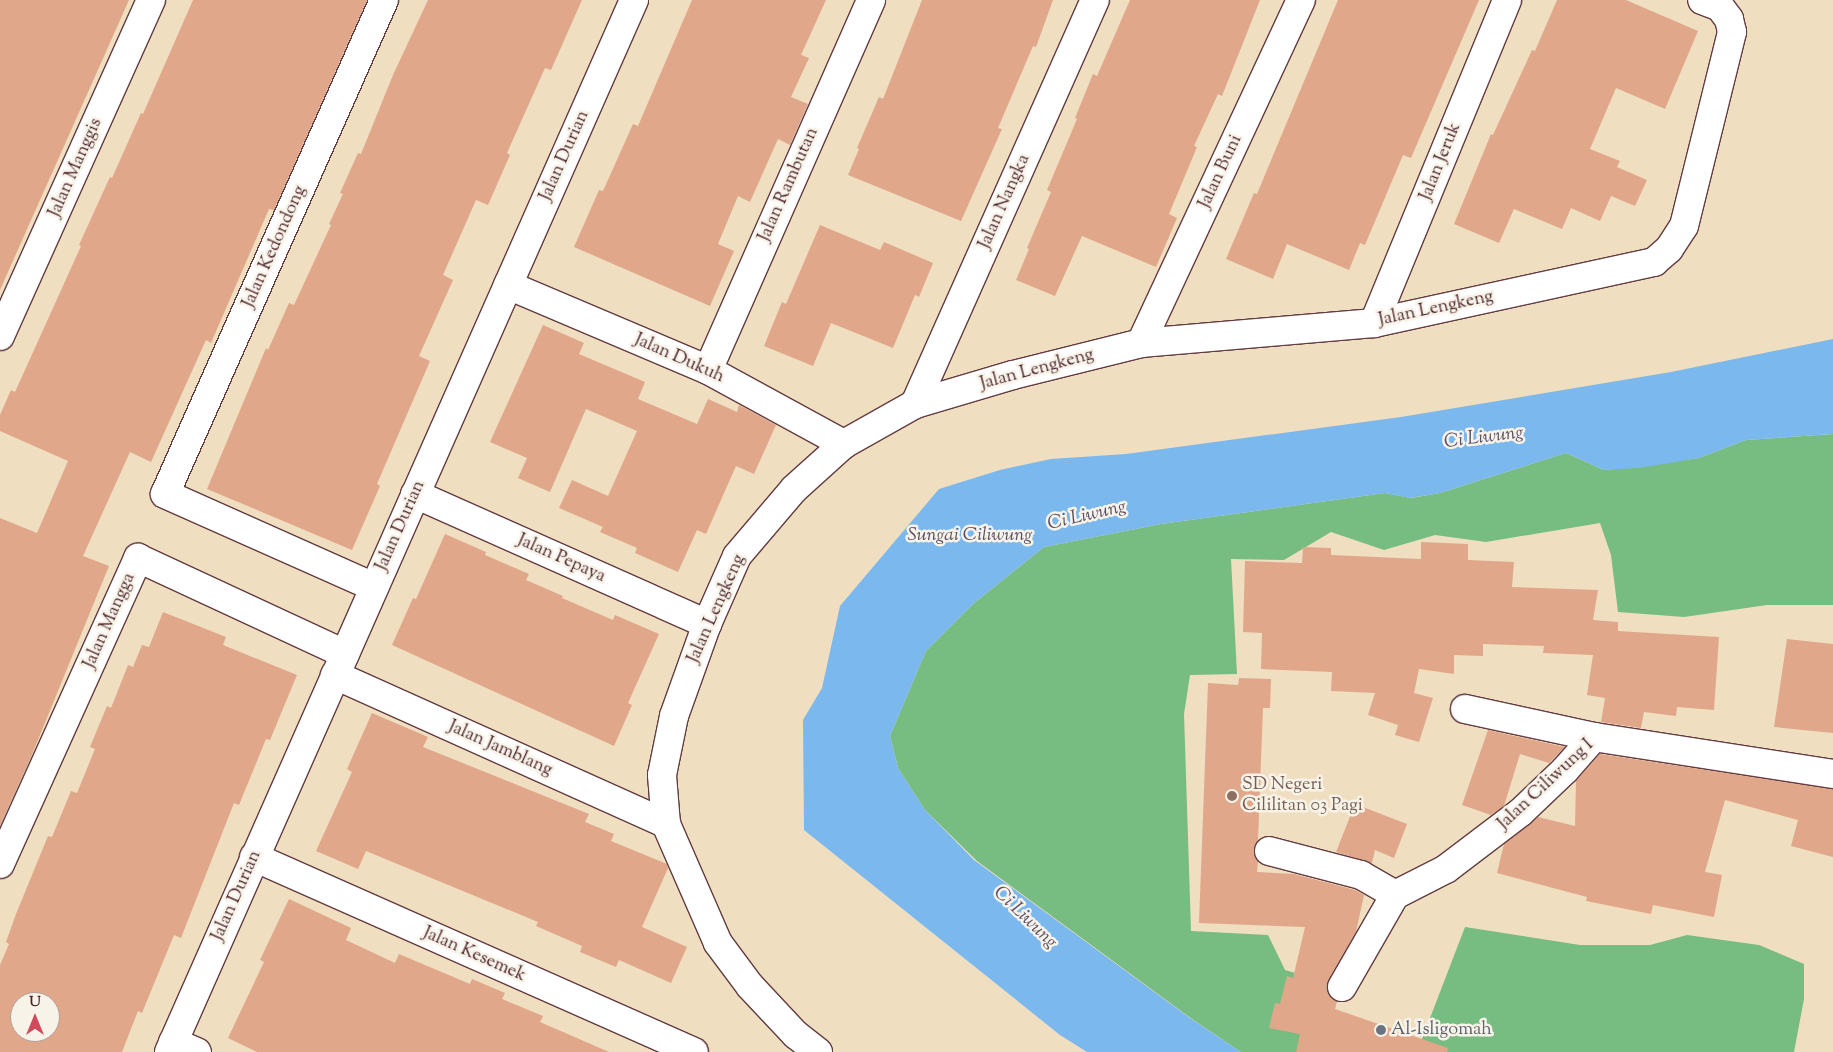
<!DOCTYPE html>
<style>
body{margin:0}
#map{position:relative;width:1833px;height:1052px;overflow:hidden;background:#f0dec0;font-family:"Sorts Mill Goudy",serif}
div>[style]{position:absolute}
.forest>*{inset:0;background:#77bc80}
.water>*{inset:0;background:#7bb8ee}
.building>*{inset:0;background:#e0a78a}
.roads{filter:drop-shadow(1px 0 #633c41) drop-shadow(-1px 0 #633c41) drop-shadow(0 1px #633c41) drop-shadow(0 -1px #633c41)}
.minor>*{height:28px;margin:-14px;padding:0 14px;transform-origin:14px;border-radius:14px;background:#fff}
.dots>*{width:14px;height:14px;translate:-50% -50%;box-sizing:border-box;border:2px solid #f7f3e8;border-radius:50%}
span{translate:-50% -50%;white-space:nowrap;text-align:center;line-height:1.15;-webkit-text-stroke:5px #f7f3e8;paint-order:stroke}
.street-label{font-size:18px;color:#4a1f2b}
.education-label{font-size:18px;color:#785e54}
.left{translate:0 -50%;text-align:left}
.worship-label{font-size:18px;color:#5b616d}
.water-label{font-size:19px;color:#594d66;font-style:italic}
.north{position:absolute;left:10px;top:992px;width:50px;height:50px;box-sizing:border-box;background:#f7f3e8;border:1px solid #b29e9c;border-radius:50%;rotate:0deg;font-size:14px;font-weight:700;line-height:20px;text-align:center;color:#4a1f2b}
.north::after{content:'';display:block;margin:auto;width:18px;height:22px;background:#d1495b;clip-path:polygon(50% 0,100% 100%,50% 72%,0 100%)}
</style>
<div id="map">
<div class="forest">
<div style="clip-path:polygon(1833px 434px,1833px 605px,1767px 605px,1684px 617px,1618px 612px,1611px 555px,1600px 523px,1486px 542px,1435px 535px,1384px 550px,1331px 532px,1284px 560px,1231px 559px,1237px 674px,1190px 675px,1184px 714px,1191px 931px,1268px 935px,1285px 970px,1342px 987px,1318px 1052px,1241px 1052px,1192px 1019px,977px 861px,925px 810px,898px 768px,890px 736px,926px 651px,973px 604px,1044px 547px,1161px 524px,1385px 493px,1411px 498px,1440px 493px,1566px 453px,1604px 470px,1699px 458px,1746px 440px)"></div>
<div style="clip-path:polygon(1465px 927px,1580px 945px,1650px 945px,1687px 935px,1759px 945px,1804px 964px,1804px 999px,1794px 1052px,1417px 1052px)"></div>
</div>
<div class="water">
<div style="clip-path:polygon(1833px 339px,1833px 434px,1746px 440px,1699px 458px,1639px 468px,1604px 470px,1566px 453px,1440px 493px,1410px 498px,1385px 493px,1161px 524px,1044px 547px,973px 604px,926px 651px,890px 736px,898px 768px,925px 810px,974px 860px,1190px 1018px,1241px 1052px,1087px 1052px,1060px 1035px,804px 830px,803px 720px,822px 688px,840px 606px,939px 489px,1000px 470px,1051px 459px,1126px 454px,1401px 417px,1671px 372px)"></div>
</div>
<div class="building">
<div style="clip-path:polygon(0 0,129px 0,0 290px)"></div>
<div style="clip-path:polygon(193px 0,367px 0,274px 210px,269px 209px,211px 343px,206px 340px,151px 462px,130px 452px,83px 556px,109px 566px,31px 757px,0 826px,0 518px,37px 533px,68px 461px,0 431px,0 415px,11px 390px,15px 392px,81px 246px,79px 245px,110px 177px,112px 178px,141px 113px,143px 114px)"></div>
<div style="clip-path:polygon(428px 0,582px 0,551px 70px,545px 68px,507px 153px,510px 155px,488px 205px,476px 200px,443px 275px,453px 280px,419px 356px,430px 361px,377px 484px,380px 486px,352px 550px,207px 489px,266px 348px,268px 350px,289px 303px,294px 305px,331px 225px,329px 224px,343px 194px,340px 193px,358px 153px,361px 154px,393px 75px)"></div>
<div style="clip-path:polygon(692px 0,826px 0,801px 55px,809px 58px,791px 97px,808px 104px,790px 145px,778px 139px,750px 202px,738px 196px,718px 244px,734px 251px,710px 306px,574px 247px,599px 190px,603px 191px,633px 124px,638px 126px)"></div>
<div style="clip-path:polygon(922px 0,1053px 0,1036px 47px,1033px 46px,998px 128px,1002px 129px,961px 221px,848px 175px,859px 149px,857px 148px,879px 97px,883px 99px)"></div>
<div style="clip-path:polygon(1130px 0,1260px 0,1222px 96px,1218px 94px,1194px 146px,1197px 147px,1169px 214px,1177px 218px,1156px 267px,1082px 236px,1055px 296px,1016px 280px,1029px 249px,1027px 248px,1051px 192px,1047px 190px,1077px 119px,1075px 118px,1093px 74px,1097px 76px)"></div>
<div style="clip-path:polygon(1338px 0,1479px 0,1411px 158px,1403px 155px,1365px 245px,1360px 243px,1349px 270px,1287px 244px,1273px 279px,1226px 259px,1254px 193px,1257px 194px)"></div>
<div style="clip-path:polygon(1557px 0,1626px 0,1698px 31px,1665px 109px,1616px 88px,1590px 149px,1620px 161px,1617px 167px,1647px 180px,1635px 206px,1611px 196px,1600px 221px,1571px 208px,1562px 229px,1514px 209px,1499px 243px,1454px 224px,1491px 134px,1493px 135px,1532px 50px,1535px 51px)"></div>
<div style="clip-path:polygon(820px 225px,880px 250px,884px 242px,933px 263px,919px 297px,915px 295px,893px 348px,831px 323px,813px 366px,764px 346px,782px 302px,786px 304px)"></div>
<div style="clip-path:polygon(543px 325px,584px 343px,579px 354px,645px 382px,638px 399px,697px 424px,708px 399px,737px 412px,739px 405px,776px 425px,754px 474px,736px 466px,706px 534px,697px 530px,678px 572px,635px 553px,637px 548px,600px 532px,603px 527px,559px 508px,572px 480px,608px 496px,637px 431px,586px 409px,550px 492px,518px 478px,527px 458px,490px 442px)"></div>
<div style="clip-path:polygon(445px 534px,486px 552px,485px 555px,529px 574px,526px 580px,563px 596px,562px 598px,613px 620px,615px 615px,659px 634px,628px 703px,632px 705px,614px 746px,392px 645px,413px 598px,416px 599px)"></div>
<div style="clip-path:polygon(1421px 542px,1468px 544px,1468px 560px,1514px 562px,1512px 587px,1598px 590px,1593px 620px,1618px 622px,1618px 631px,1719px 637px,1714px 710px,1677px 707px,1676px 716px,1644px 712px,1641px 728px,1601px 722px,1605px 698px,1587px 695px,1593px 655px,1543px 653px,1544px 646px,1483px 644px,1483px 656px,1454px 655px,1454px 674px,1419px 669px,1414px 693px,1433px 698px,1419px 742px,1395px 735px,1398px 725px,1368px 715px,1375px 693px,1331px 691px,1332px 672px,1261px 669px,1262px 633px,1243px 632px,1245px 561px,1302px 563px,1303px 547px,1331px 548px,1331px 555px,1421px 559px)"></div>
<div style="clip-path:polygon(evenodd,163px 612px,226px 637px,223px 645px,297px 675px,270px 740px,266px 739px,239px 805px,234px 803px,181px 938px,174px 935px,142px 1013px,138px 1011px,122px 1052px,0 1052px,0 965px,9px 944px,6px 942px,16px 914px,48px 836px,52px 837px,71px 791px,77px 793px,95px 749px,90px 747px,107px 706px,111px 708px,128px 665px,133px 667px,142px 645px,149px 647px,163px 612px,20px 1002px,50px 1002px,50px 1032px,20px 1032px,20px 1002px)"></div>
<div style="clip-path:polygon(1787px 639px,1833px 644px,1833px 733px,1774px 727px)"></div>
<div style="clip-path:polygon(1239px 678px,1271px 679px,1270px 708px,1263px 708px,1258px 840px,1254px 848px,1254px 855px,1258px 861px,1257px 872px,1294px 874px,1355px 890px,1364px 895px,1356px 932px,1326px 987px,1329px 995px,1337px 1001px,1335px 1009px,1448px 1048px,1447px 1052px,1296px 1052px,1300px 1034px,1269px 1028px,1275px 1003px,1280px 1004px,1287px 976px,1293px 978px,1305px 927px,1199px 923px,1208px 683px,1238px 685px)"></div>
<div style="clip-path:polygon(372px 713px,428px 737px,423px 747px,589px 814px,585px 822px,614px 834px,611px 841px,667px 864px,668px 868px,642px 927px,687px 947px,671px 983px,619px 960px,616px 967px,580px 952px,582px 946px,536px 926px,538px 922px,366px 851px,358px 869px,316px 851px,352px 772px,347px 769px)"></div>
<div style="clip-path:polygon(1488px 730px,1565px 747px,1549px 763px,1520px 754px,1504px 806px,1491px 815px,1462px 805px)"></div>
<div style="clip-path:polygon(1600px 754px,1833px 789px,1833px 857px,1791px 846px,1798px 820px,1725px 800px,1705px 872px,1722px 875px,1714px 917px,1653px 905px,1651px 914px,1586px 901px,1587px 897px,1497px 873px,1504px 844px,1538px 817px,1575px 826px,1576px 781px)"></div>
<div style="clip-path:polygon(1355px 804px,1407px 824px,1394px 858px,1375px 850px,1372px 863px,1336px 852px)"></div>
<div style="clip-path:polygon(289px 899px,351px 928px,346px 940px,395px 963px,399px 954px,470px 984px,472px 979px,505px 993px,502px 999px,543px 1016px,540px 1022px,609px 1052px,257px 1052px,228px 1038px,264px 962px,260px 960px)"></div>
</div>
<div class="roads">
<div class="minor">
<div style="left:508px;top:285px;width:217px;rotate:23deg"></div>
<div style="left:708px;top:370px;width:155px;rotate:28.6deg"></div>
<div style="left:1374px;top:323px;width:349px;rotate:-67.6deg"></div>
<div style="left:0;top:336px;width:368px;rotate:-65.8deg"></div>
<div style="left:1141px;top:343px;width:378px;rotate:-65deg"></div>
<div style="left:708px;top:370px;width:404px;rotate:-66.2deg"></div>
<div style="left:915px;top:404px;width:442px;rotate:-66deg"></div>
<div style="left:415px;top:494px;width:320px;rotate:24deg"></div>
<div style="left:374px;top:587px;width:229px;rotate:-156deg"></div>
<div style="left:165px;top:494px;width:540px;rotate:-66.09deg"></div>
<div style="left:335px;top:675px;width:363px;rotate:24.2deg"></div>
<div style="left:1465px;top:709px;width:132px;rotate:12.2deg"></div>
<div style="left:1594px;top:737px;width:242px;rotate:8.8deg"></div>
<div style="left:1269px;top:851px;width:95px;rotate:14.6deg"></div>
<div style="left:1361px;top:875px;width:39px;rotate:30deg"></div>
<div style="left:254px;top:857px;width:481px;rotate:23.9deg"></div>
<div style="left:0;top:864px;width:336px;rotate:-65.7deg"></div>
<div style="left:138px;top:558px;width:228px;rotate:24.9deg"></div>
<div style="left:1342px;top:987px;width:106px;rotate:-60.1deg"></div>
<div style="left:1395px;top:895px;width:57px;rotate:-27deg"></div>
<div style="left:1446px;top:869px;width:94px;rotate:-37.2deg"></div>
<div style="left:1521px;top:812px;width:61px;rotate:-43.7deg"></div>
<div style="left:1565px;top:770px;width:44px;rotate:-48.7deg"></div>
<div style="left:173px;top:1042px;width:26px;rotate:23deg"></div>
<div style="left:169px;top:1052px;width:1150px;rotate:-66.15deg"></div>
<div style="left:818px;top:1052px;width:28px;rotate:-142deg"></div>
<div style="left:796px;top:1035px;width:67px;rotate:-133.2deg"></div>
<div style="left:750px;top:986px;width:54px;rotate:-126.7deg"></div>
<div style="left:718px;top:943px;width:130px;rotate:-113.6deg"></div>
<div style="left:666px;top:824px;width:49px;rotate:-94.7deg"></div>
<div style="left:662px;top:775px;width:60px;rotate:-78.5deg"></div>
<div style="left:674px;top:716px;width:98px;rotate:-70.3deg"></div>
<div style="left:707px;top:624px;width:74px;rotate:-66.2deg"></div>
<div style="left:737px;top:556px;width:88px;rotate:-49.6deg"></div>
<div style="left:794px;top:489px;width:67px;rotate:-42deg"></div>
<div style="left:844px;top:444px;width:81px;rotate:-29.4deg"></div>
<div style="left:915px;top:404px;width:102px;rotate:-16.5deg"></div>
<div style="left:1013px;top:375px;width:132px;rotate:-14deg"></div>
<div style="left:1141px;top:343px;width:234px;rotate:-4.9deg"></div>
<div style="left:1374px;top:323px;width:287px;rotate:-12.3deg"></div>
<div style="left:1654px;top:262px;width:20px;rotate:-41deg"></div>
<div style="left:1669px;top:249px;width:27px;rotate:-57deg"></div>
<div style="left:1684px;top:226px;width:200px;rotate:-76.1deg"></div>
<div style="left:1732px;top:32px;width:13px;rotate:-103deg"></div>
<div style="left:1729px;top:19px;width:15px;rotate:-127deg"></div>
<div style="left:1720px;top:7px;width:19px;rotate:-159deg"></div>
</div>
</div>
<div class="dots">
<div style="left:1232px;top:796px;background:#8d6e63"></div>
<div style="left:1381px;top:1030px;background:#6b7280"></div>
</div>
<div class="street-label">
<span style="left:565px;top:156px;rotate:-66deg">Jalan Durian</span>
<span style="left:1441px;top:162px;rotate:-68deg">Jalan Jeruk</span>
<span style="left:76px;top:168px;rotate:-66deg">Jalan Manggis</span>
<span style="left:1221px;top:172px;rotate:-65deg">Jalan Buni</span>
<span style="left:789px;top:185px;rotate:-66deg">Jalan Rambutan</span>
<span style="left:1005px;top:202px;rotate:-66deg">Jalan Nangka</span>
<span style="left:275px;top:247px;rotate:-66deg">Jalan Kedondong</span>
<span style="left:1436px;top:309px;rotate:-12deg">Jalan Lengkeng</span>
<span style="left:679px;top:359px;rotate:24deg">Jalan Dukuh</span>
<span style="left:1037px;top:370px;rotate:-15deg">Jalan Lengkeng</span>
<span style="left:401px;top:526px;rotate:-66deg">Jalan Durian</span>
<span style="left:561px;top:559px;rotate:24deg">Jalan Pepaya</span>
<span style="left:717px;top:609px;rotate:-66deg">Jalan Lengkeng</span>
<span style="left:110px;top:621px;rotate:-66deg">Jalan Mangga</span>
<span style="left:500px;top:749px;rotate:24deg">Jalan Jamblang</span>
<span style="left:1546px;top:785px;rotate:-43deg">Jalan Ciliwung I</span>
<span style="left:237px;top:896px;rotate:-66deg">Jalan Durian</span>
<span style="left:474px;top:955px;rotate:24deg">Jalan Kesemek</span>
</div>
<div class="education-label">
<span class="left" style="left:1242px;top:796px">SD Negeri<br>Cililitan 03 Pagi</span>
</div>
<div class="worship-label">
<span class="left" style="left:1391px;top:1030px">Al-Isligomah</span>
</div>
<div class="water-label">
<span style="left:1484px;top:438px;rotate:-7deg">Ci Liwung</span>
<span style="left:1087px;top:516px;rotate:-13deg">Ci Liwung</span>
<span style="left:970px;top:536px">Sungai Ciliwung</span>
<span style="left:1025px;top:918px;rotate:44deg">Ci Liwung</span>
</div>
<div class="north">U</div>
</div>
